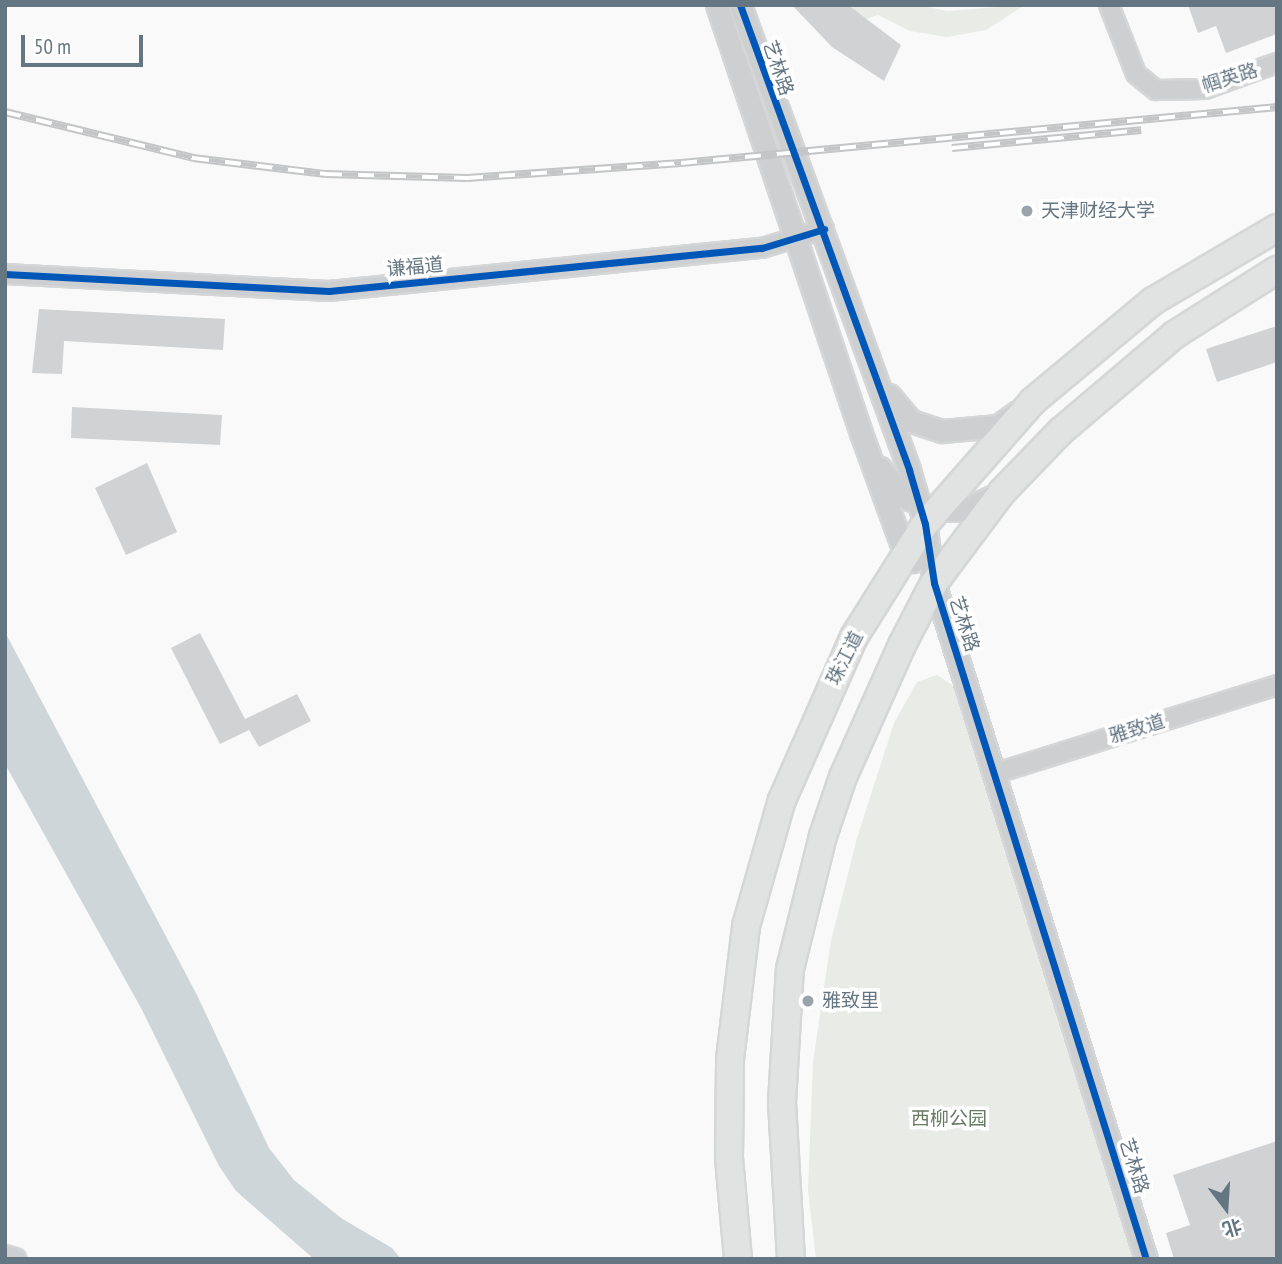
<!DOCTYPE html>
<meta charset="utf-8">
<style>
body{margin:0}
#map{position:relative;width:1282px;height:1264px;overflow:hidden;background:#f9f9f9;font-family:"PT Sans Narrow","Noto Sans SC",sans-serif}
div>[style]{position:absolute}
.green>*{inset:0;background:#e8ebe6}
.water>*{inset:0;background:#ced6d9}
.building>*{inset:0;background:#d0d2d3}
.roads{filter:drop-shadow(2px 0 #d5d6d7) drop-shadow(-2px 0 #d5d6d7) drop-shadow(0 2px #d5d6d7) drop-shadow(0 -2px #d5d6d7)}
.minor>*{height:18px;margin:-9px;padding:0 9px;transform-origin:9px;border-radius:9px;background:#cecfd0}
.tertiary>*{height:21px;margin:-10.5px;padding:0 10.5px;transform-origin:10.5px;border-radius:10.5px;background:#cecfd0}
.primary>*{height:26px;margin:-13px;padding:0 13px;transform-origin:13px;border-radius:13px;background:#e1e2e2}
.rail>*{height:8px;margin-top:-4px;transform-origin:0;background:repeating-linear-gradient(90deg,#fff 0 16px,#c3c5c6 0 32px);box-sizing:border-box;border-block:2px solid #c3c5c6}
.cycleway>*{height:7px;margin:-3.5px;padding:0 3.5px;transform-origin:3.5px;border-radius:3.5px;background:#0057b8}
.dots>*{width:19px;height:19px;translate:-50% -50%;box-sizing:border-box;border:4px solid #fff;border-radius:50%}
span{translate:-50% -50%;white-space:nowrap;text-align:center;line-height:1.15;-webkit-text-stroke:7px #fff;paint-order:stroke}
.street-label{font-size:19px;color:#657683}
.poi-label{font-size:19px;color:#657683}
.left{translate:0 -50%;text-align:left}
.park-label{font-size:19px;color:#687a64}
.frame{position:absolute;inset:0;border:7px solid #657683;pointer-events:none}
.north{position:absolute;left:1191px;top:1173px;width:70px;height:70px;-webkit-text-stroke:5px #fff;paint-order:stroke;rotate:163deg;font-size:19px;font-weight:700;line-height:28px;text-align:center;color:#657683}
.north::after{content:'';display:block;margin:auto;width:24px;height:32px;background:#657683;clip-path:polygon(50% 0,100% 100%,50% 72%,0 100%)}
.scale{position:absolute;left:21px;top:35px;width:122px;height:32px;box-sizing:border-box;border:4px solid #657683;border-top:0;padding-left:9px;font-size:21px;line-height:24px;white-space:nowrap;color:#657683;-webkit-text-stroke:5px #fff;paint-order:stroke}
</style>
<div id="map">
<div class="green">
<div style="clip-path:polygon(847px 5px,916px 5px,948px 11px,1025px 5px,986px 30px,947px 37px,910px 31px,878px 15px,853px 23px)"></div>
<div style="clip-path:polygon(937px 675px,960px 690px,1139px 1259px,816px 1259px,808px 1190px,813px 1062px,831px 941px,857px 838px,894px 723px,917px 682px)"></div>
</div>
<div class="water">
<div style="clip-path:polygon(5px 632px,197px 995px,269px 1148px,294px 1180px,341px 1218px,392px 1248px,401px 1259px,314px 1259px,236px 1191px,219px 1166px,141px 1008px,5px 764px)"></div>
</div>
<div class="building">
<div style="clip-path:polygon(792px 5px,848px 5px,901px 45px,884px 81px,832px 47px)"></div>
<div style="clip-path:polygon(1188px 5px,1277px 5px,1277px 34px,1226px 53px,1216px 26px,1198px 33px)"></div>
<div style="clip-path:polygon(39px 309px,225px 319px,223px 350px,64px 341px,62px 374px,32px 373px)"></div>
<div style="clip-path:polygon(1277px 326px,1277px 362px,1217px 382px,1206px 349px)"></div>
<div style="clip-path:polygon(72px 407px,222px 415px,220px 445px,71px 438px)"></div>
<div style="clip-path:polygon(147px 463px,177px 532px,126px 555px,95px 488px)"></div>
<div style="clip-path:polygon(200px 633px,245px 719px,297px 694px,311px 721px,259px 747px,249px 730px,220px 744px,171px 648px)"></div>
<div style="clip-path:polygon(1277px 1141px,1277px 1259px,1174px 1259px,1166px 1233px,1190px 1225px,1173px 1175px)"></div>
</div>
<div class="roads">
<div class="minor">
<div style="left:1109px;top:5px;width:74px;rotate:68.6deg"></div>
<div style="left:1136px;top:74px;width:26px;rotate:39deg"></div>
<div style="left:1156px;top:90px;width:49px;rotate:-1.2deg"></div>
<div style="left:1205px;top:89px;width:77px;rotate:-19.9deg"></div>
<div style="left:5px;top:274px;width:324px;rotate:3deg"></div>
<div style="left:329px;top:291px;width:435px;rotate:-5.7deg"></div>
<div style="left:762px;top:248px;width:65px;rotate:-17deg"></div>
<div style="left:997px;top:773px;width:294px;rotate:-17.4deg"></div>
</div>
<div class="tertiary">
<div style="left:717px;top:5px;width:452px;rotate:71.4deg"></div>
<div style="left:861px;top:433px;width:129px;rotate:70deg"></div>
<div style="left:905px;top:554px;width:11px;rotate:41deg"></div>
<div style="left:740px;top:5px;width:495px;rotate:70deg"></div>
<div style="left:909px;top:470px;width:56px;rotate:73.5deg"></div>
<div style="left:925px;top:524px;width:60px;rotate:81.3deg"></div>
<div style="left:934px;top:583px;width:708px;rotate:72.59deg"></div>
<div style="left:889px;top:395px;width:34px;rotate:50deg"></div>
<div style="left:911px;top:421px;width:33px;rotate:18deg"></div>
<div style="left:942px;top:431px;width:56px;rotate:-5.1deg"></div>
<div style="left:998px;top:426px;width:24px;rotate:-36deg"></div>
<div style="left:880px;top:468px;width:38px;rotate:50deg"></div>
<div style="left:904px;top:497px;width:35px;rotate:22deg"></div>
<div style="left:936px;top:510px;width:28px"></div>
<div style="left:964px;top:510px;width:42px;rotate:-25.3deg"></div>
<div style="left:5px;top:1256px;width:10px;rotate:17deg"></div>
</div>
<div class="primary">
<div style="left:738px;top:1259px;width:100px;rotate:-95.1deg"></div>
<div style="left:729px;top:1159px;width:100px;rotate:-89.4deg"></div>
<div style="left:730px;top:1059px;width:134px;rotate:-83.1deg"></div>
<div style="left:746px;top:926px;width:131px;rotate:-74.1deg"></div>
<div style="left:782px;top:800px;width:178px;rotate:-66.2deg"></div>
<div style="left:854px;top:637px;width:133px;rotate:-57.9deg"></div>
<div style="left:925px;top:524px;width:164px;rotate:-48.7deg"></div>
<div style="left:1033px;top:401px;width:156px;rotate:-39.8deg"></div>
<div style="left:1153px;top:301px;width:144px;rotate:-30.5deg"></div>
<div style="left:791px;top:1259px;width:157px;rotate:-93.3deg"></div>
<div style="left:782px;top:1102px;width:133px;rotate:-86.6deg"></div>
<div style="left:790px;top:969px;width:137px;rotate:-76.1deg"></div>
<div style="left:823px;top:836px;width:62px;rotate:-71.3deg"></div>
<div style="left:843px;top:777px;width:145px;rotate:-65.9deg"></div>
<div style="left:902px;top:645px;width:70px;rotate:-62.7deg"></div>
<div style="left:934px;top:583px;width:114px;rotate:-53.2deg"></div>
<div style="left:1002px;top:492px;width:85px;rotate:-46deg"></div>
<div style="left:1061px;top:431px;width:148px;rotate:-40.3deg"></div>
<div style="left:1174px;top:335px;width:122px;rotate:-32.3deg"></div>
</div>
</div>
<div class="rail">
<div style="left:5px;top:112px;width:194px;rotate:13.7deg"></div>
<div style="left:193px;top:158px;width:134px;rotate:6.9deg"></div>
<div style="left:326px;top:174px;width:141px;rotate:1.6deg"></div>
<div style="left:467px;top:178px;width:215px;rotate:-4deg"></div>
<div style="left:681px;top:163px;width:599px;rotate:-5.37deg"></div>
<div style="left:952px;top:148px;width:190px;rotate:-5.4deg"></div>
</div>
<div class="cycleway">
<div style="left:740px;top:5px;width:495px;rotate:70deg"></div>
<div style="left:909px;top:470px;width:56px;rotate:73.5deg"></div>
<div style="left:925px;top:524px;width:60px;rotate:81.3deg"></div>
<div style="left:934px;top:583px;width:708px;rotate:72.59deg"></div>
<div style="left:5px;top:274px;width:324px;rotate:3deg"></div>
<div style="left:329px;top:291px;width:435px;rotate:-5.7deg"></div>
<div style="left:762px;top:248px;width:65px;rotate:-17deg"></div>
</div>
<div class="dots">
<div style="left:1027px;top:211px;background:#99a4ac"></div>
<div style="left:808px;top:1001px;background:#99a4ac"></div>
</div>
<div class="street-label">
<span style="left:778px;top:68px;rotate:71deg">艺林路</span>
<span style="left:1230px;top:78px;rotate:-17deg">帼英路</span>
<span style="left:415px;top:267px;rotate:-5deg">谦福道</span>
<span style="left:964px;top:624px;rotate:72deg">艺林路</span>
<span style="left:845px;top:658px;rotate:-63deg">珠江道</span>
<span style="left:1137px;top:729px;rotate:-17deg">雅致道</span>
<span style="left:1134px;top:1166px;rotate:73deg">艺林路</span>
</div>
<div class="poi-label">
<span class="left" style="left:1041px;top:211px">天津财经大学</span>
<span class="left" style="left:822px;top:1001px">雅致里</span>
</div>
<div class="park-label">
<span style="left:949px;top:1119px">西柳公园</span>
</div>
<div class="frame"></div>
<div class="north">北</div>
<div class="scale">50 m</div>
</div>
